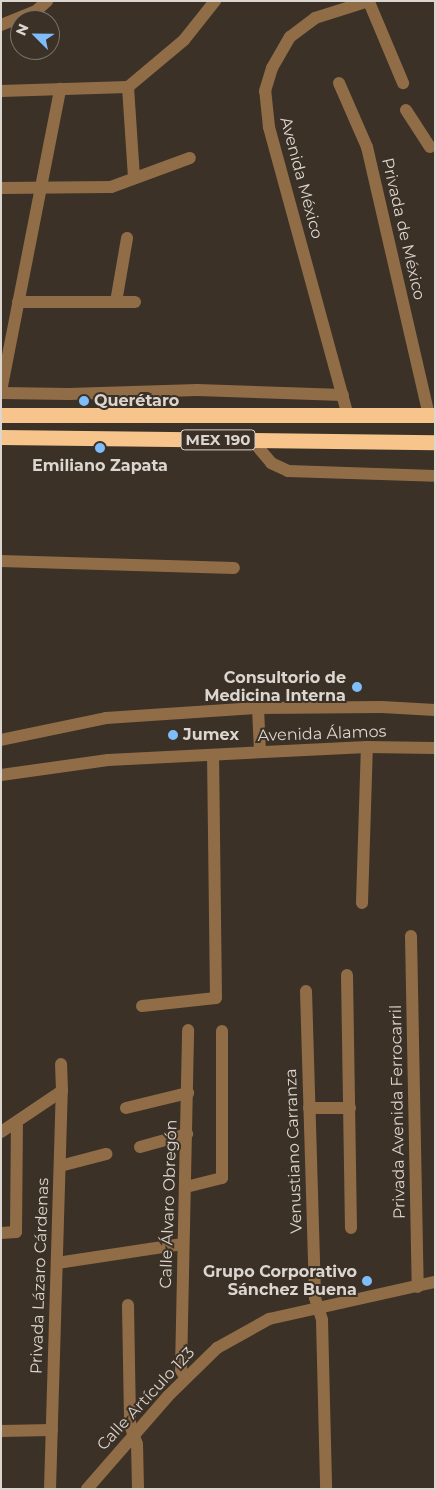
<!DOCTYPE html>
<meta charset="utf-8">
<style>
body{margin:0}
#map{position:relative;width:436px;height:1490px;overflow:hidden;background:#3b3127;font-family:Montserrat,sans-serif}
div>[style]{position:absolute}
.minor>*{height:12px;margin:-6px;padding:0 6px;transform-origin:6px;border-radius:6px;background:#906d47}
.highway>*{height:15px;margin:-7.5px;padding:0 7.5px;transform-origin:7.5px;border-radius:7.5px;background:#f7c48c}
.dots>*{width:14px;height:14px;translate:-50% -50%;box-sizing:border-box;border:2px solid #3b3127;border-radius:50%}
span{translate:-50% -50%;white-space:nowrap;text-align:center;line-height:1.15;-webkit-text-stroke:4px #3b3127;paint-order:stroke}
.shield-label span{padding:1px 4px;background:#3b3127;border:1px solid;border-radius:4px;-webkit-text-stroke-width:0}
.shield-label{font-size:15px;color:#dcd6d0;font-weight:700}
.street-label{font-size:16px;color:#dcd6d0}
.poi-label{font-size:16px;color:#dcd6d0;font-weight:700}
.left{translate:0 -50%;text-align:left}
.right{translate:-100% -50%;text-align:right}
.frame{position:absolute;inset:0;border:2px solid #dcd6d0;pointer-events:none}
.north{position:absolute;left:10px;top:10px;width:50px;height:50px;box-sizing:border-box;background:#3b3127;border:1px solid #7b736b;border-radius:50%;rotate:293deg;font-size:14px;font-weight:700;line-height:20px;text-align:center;color:#dcd6d0}
.north::after{content:'';display:block;margin:auto;width:18px;height:22px;background:#7fbdfa;clip-path:polygon(50% 0,100% 100%,50% 72%,0 100%)}
</style>
<div id="map">
<div class="minor">
<div style="left:369px;top:2px;width:88px;rotate:67.2deg"></div>
<div style="left:1px;top:25px;width:38px;rotate:-22deg"></div>
<div style="left:36px;top:11px;width:15px;rotate:-42deg"></div>
<div style="left:339px;top:83px;width:70px;rotate:66.4deg"></div>
<div style="left:367px;top:147px;width:275px;rotate:77deg"></div>
<div style="left:128px;top:87px;width:91px;rotate:86.2deg"></div>
<div style="left:1px;top:91px;width:127px;rotate:-1.8deg"></div>
<div style="left:128px;top:87px;width:73px;rotate:-40deg"></div>
<div style="left:184px;top:40px;width:50px;rotate:-51.5deg"></div>
<div style="left:406px;top:110px;width:44px;rotate:57deg"></div>
<div style="left:1px;top:188px;width:110px;rotate:-0.5deg"></div>
<div style="left:111px;top:187px;width:84px;rotate:-20.2deg"></div>
<div style="left:18px;top:302px;width:117px"></div>
<div style="left:116px;top:302px;width:65px;rotate:-80.2deg"></div>
<div style="left:1px;top:391px;width:308px;rotate:-78.9deg"></div>
<div style="left:1px;top:393px;width:68px;rotate:0.8deg"></div>
<div style="left:69px;top:394px;width:128px;rotate:-1.8deg"></div>
<div style="left:197px;top:390px;width:146px;rotate:2deg"></div>
<div style="left:348px;top:416px;width:300px;rotate:-105.3deg"></div>
<div style="left:269px;top:127px;width:36px;rotate:-96deg"></div>
<div style="left:265px;top:91px;width:24px;rotate:-73deg"></div>
<div style="left:272px;top:68px;width:36px;rotate:-60deg"></div>
<div style="left:290px;top:37px;width:31px;rotate:-37deg"></div>
<div style="left:315px;top:18px;width:57px;rotate:-17.5deg"></div>
<div style="left:252px;top:440px;width:30px;rotate:50deg"></div>
<div style="left:271px;top:463px;width:19px;rotate:25deg"></div>
<div style="left:288px;top:471px;width:147px;rotate:1.9deg"></div>
<div style="left:1px;top:561px;width:233px;rotate:1.7deg"></div>
<div style="left:258px;top:708px;width:44px;rotate:87.4deg"></div>
<div style="left:1px;top:740px;width:107px;rotate:-11.8deg"></div>
<div style="left:106px;top:718px;width:152px;rotate:-3.8deg"></div>
<div style="left:258px;top:708px;width:124px;rotate:-0.5deg"></div>
<div style="left:382px;top:707px;width:53px;rotate:3.2deg"></div>
<div style="left:1px;top:775px;width:108px;rotate:-8deg"></div>
<div style="left:108px;top:760px;width:259px;rotate:-2.9deg"></div>
<div style="left:367px;top:747px;width:68px;rotate:0.8deg"></div>
<div style="left:362px;top:903px;width:156px;rotate:-88.2deg"></div>
<div style="left:411px;top:936px;width:351px;rotate:88.9deg"></div>
<div style="left:347px;top:975px;width:253px;rotate:89.1deg"></div>
<div style="left:306px;top:991px;width:307px;rotate:88.3deg"></div>
<div style="left:315px;top:1298px;width:23px;rotate:72deg"></div>
<div style="left:322px;top:1320px;width:169px;rotate:88.6deg"></div>
<div style="left:142px;top:1006px;width:74px;rotate:-6.2deg"></div>
<div style="left:216px;top:998px;width:243px;rotate:-90.7deg"></div>
<div style="left:126px;top:1108px;width:64px;rotate:-13.6deg"></div>
<div style="left:309px;top:1108px;width:41px"></div>
<div style="left:1px;top:1132px;width:73px;rotate:-33.9deg"></div>
<div style="left:140px;top:1147px;width:49px;rotate:-15.5deg"></div>
<div style="left:60px;top:1166px;width:48px;rotate:-14.6deg"></div>
<div style="left:186px;top:1187px;width:37px;rotate:-14deg"></div>
<div style="left:222px;top:1178px;width:147px;rotate:-90deg"></div>
<div style="left:1px;top:1233px;width:15px;rotate:-4deg"></div>
<div style="left:16px;top:1232px;width:110px;rotate:-89.5deg"></div>
<div style="left:57px;top:1263px;width:127px;rotate:-8.6deg"></div>
<div style="left:128px;top:1305px;width:120px;rotate:89deg"></div>
<div style="left:130px;top:1425px;width:20px;rotate:70deg"></div>
<div style="left:137px;top:1444px;width:45px;rotate:88.7deg"></div>
<div style="left:185px;top:1377px;width:8px;rotate:-120deg"></div>
<div style="left:181px;top:1370px;width:340px;rotate:-88.8deg"></div>
<div style="left:1px;top:1431px;width:51px;rotate:-1.1deg"></div>
<div style="left:50px;top:1489px;width:398px;rotate:-88.3deg"></div>
<div style="left:62px;top:1091px;width:27px;rotate:-92deg"></div>
<div style="left:87px;top:1489px;width:123px;rotate:-48.9deg"></div>
<div style="left:168px;top:1396px;width:69px;rotate:-44.4deg"></div>
<div style="left:217px;top:1348px;width:60px;rotate:-29.1deg"></div>
<div style="left:269px;top:1319px;width:170px;rotate:-12.6deg"></div>
</div>
<div class="highway">
<div style="left:1px;top:415px;width:434px"></div>
<div style="left:1px;top:437px;width:434px;rotate:0.7deg"></div>
</div>
<div class="dots">
<div style="left:84px;top:401px;background:#7fbdfa"></div>
<div style="left:100px;top:448px;background:#7fbdfa"></div>
<div style="left:357px;top:687px;background:#7fbdfa"></div>
<div style="left:173px;top:735px;background:#7fbdfa"></div>
<div style="left:367px;top:1281px;background:#7fbdfa"></div>
</div>
<div class="shield-label">
<span style="left:218px;top:440px">MEX 190</span>
</div>
<div class="street-label">
<span style="left:301px;top:178px;rotate:75deg">Avenida México</span>
<span style="left:403px;top:229px;rotate:77deg">Privada de México</span>
<span style="left:322px;top:734px;rotate:-2deg">Avenida Álamos</span>
<span style="left:398px;top:1112px;rotate:-91deg">Privada Avenida Ferrocarril</span>
<span style="left:294px;top:1151px;rotate:-92deg">Venustiano Carranza</span>
<span style="left:169px;top:1204px;rotate:-88deg">Calle Álvaro Obregón</span>
<span style="left:40px;top:1276px;rotate:-88deg">Privada Lázaro Cárdenas</span>
<span style="left:146px;top:1399px;rotate:-47deg">Calle Artículo 123</span>
</div>
<div class="poi-label">
<span class="left" style="left:94px;top:401px">Querétaro</span>
<span style="left:100px;top:466px">Emiliano Zapata</span>
<span class="right" style="left:346px;top:687px">Consultorio de<br>Medicina Interna</span>
<span class="left" style="left:183px;top:735px">Jumex</span>
<span class="right" style="left:357px;top:1281px">Grupo Corporativo<br>Sánchez Buena</span>
</div>
<div class="frame"></div>
<div class="north">N</div>
</div>
